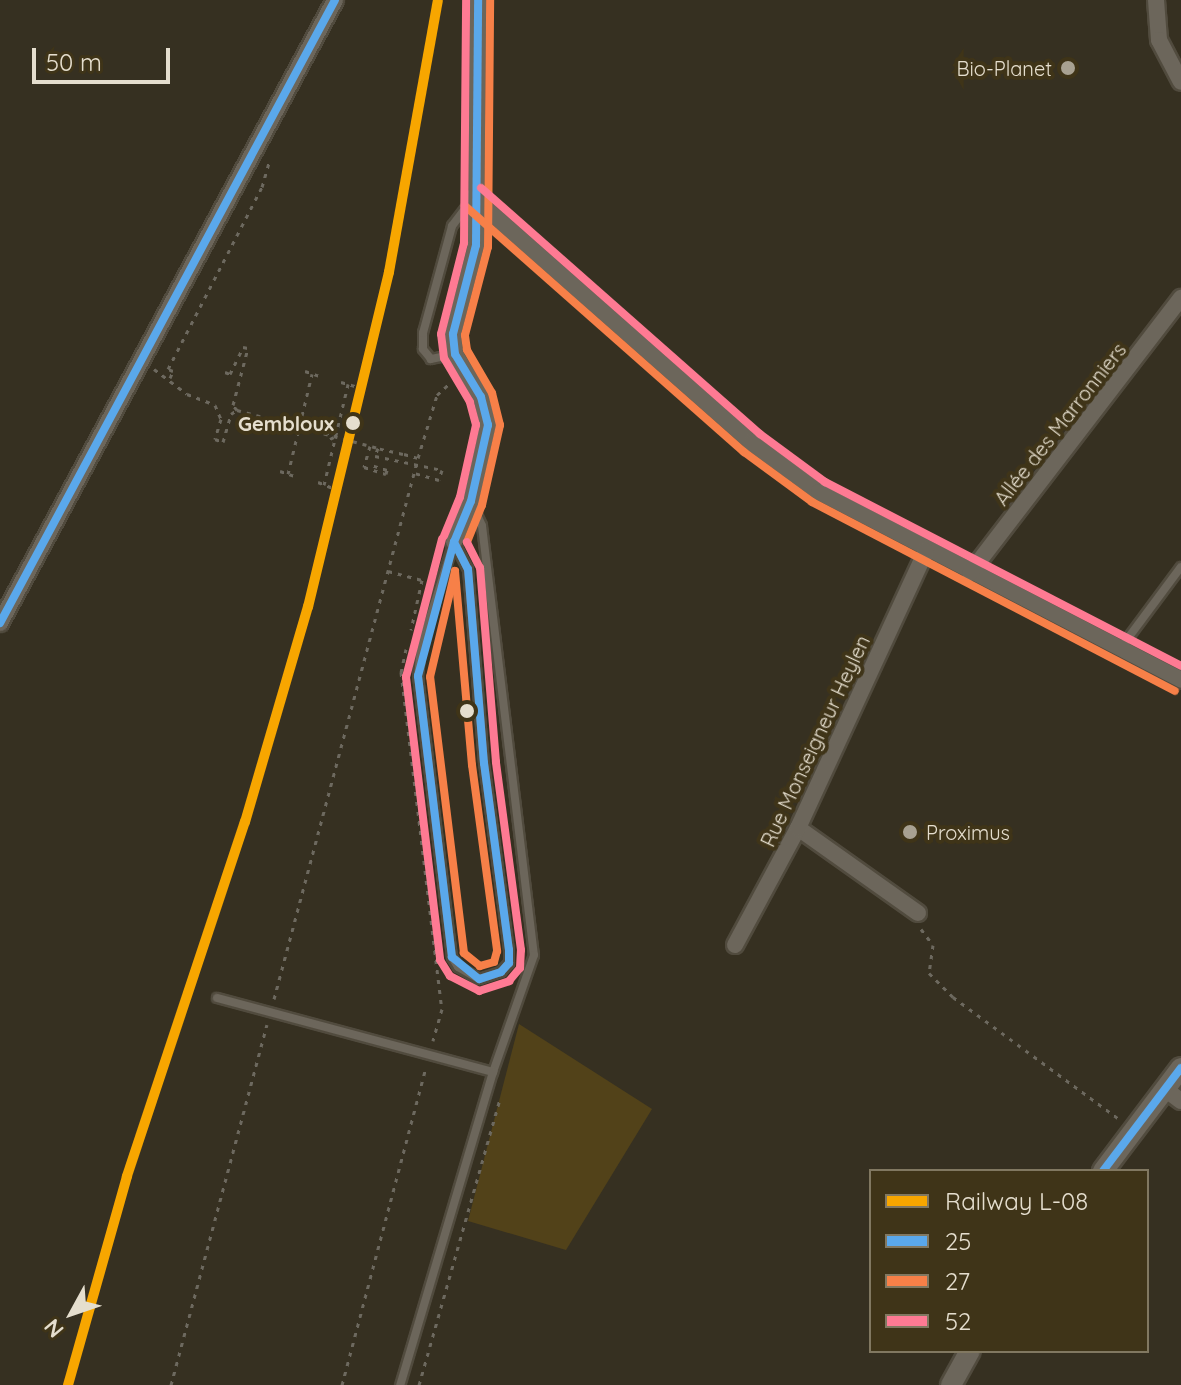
<!DOCTYPE html>
<meta charset="utf-8">
<style>
body{margin:0}
#map{position:relative;width:1181px;height:1385px;overflow:hidden;background:#363021;font-family:Quicksand,sans-serif}
div>[style]{position:absolute}
.green>*{inset:0;background:#524219}
.path>*{height:3px;margin-top:-1.5px;transform-origin:0;background:repeating-linear-gradient(90deg,#6d695f 0 4px,transparent 0 10px)}
.roads{filter:drop-shadow(2px 0 #514b3e) drop-shadow(-2px 0 #514b3e) drop-shadow(0 2px #514b3e) drop-shadow(0 -2px #514b3e)}
.service>*{height:8px;margin:-4px;padding:0 4px;transform-origin:4px;border-radius:4px;background:#6c665b}
.minor>*{height:16px;margin:-8px;padding:0 8px;transform-origin:8px;border-radius:8px;background:#6c665b}
.tertiary>*{height:20px;margin:-10px;padding:0 10px;transform-origin:10px;border-radius:10px;background:#6c665b}
.path-bridge>*{height:3px;margin-top:-1.5px;transform-origin:0;background:repeating-linear-gradient(90deg,#6d695f 0 4px,transparent 0 10px)}
.bus-1>*{height:8px;margin:-4px;padding:0 4px;transform-origin:4px;border-radius:4px;background:#5aa8eb}
.bus-2>*{height:8px;margin:-4px;padding:0 4px;transform-origin:4px;border-radius:4px;background:#f78048}
.bus-3>*{height:8px;margin:-4px;padding:0 4px;transform-origin:4px;border-radius:4px;background:#fe7a93}
.rail-1>*{height:10px;margin:-5px;padding:0 5px;transform-origin:5px;border-radius:5px;background:#f7a600}
.dots>*{width:22px;height:22px;translate:-50% -50%;box-sizing:border-box;border:4px solid #3f3418;border-radius:50%}
span{translate:-50% -50%;white-space:nowrap;text-align:center;line-height:1.15;-webkit-text-stroke:8px #3f3418;paint-order:stroke}
.poi-label{font-size:20px;color:#e5dece}
.right{translate:-100% -50%;text-align:right}
.left{translate:0 -50%;text-align:left}
.stop-label{font-size:20px;color:#e5dece;font-weight:700}
.street-label{font-size:20px;color:#e5dece}
.legend{position:absolute;left:869px;top:1169px;width:280px;height:184px;box-sizing:border-box;background:#3f3418;border:2px solid #817861;margin:0;padding:10px 14px;list-style:none;font-size:24px;color:#e5dece}
.legend li{display:flex;align-items:center;gap:16px;height:40px}
.legend b{width:40px;border:2px solid #817861}
.north{position:absolute;left:32px;top:1273px;width:80px;height:80px;-webkit-text-stroke:6px #3f3418;paint-order:stroke;rotate:230deg;font-size:22px;font-weight:700;line-height:32px;text-align:center;color:#e5dece}
.north::after{content:'';display:block;margin:auto;width:28px;height:36px;background:#e5dece;clip-path:polygon(50% 0,100% 100%,50% 72%,0 100%)}
.scale{position:absolute;left:32px;top:48px;width:138px;height:36px;box-sizing:border-box;border:4px solid #e5dece;border-top:0;padding-left:10px;font-size:24px;line-height:28px;white-space:nowrap;color:#e5dece;-webkit-text-stroke:6px #3f3418;paint-order:stroke}
</style>
<div id="map">
<div class="green">
<div style="clip-path:polygon(519px 1024px,652px 1109px,566px 1250px,468px 1221px)"></div>
</div>
<div class="path">
<div style="left:154px;top:369px;width:41px;rotate:37.1deg"></div>
<div style="left:187px;top:394px;width:30px;rotate:21deg"></div>
<div style="left:215px;top:405px;width:15px;rotate:67deg"></div>
<div style="left:221px;top:419px;width:21px;rotate:107deg"></div>
<div style="left:215px;top:439px;width:9px;rotate:21deg"></div>
<div style="left:223px;top:442px;width:29px;rotate:-74deg"></div>
<div style="left:231px;top:414px;width:7px;rotate:-34deg"></div>
<div style="left:237px;top:410px;width:6px;rotate:-129deg"></div>
<div style="left:233px;top:405px;width:59px;rotate:-75.3deg"></div>
<div style="left:305px;top:371px;width:18px;rotate:19deg"></div>
<div style="left:225px;top:372px;width:5px;rotate:22deg"></div>
<div style="left:230px;top:374px;width:30px;rotate:-64deg"></div>
<div style="left:243px;top:347px;width:5px;rotate:11deg"></div>
<div style="left:170px;top:378px;width:8px;rotate:-67deg"></div>
<div style="left:173px;top:371px;width:5px;rotate:-158deg"></div>
<div style="left:168px;top:369px;width:205px;rotate:-62.7deg"></div>
<div style="left:262px;top:187px;width:26px;rotate:-74deg"></div>
<div style="left:341px;top:382px;width:18px;rotate:16deg"></div>
<div style="left:292px;top:421px;width:9px;rotate:77deg"></div>
<div style="left:294px;top:430px;width:7px;rotate:-34deg"></div>
<div style="left:329px;top:430px;width:9px;rotate:84deg"></div>
<div style="left:330px;top:439px;width:7px;rotate:-27deg"></div>
<div style="left:370px;top:446px;width:22px;rotate:106deg"></div>
<div style="left:364px;top:467px;width:23px;rotate:18deg"></div>
<div style="left:386px;top:474px;width:4px;rotate:-76deg"></div>
<div style="left:387px;top:470px;width:16px;rotate:-162deg"></div>
<div style="left:403px;top:454px;width:26px;rotate:-167deg"></div>
<div style="left:378px;top:448px;width:9px;rotate:111deg"></div>
<div style="left:375px;top:456px;width:68px;rotate:11.8deg"></div>
<div style="left:442px;top:470px;width:10px;rotate:107deg"></div>
<div style="left:439px;top:480px;width:26px;rotate:-164deg"></div>
<div style="left:404px;top:454px;width:15px;rotate:16deg"></div>
<div style="left:418px;top:458px;width:66px;rotate:-73.2deg"></div>
<div style="left:437px;top:395px;width:19px;rotate:-43deg"></div>
<div style="left:280px;top:471px;width:18px;rotate:19deg"></div>
<div style="left:288px;top:474px;width:103px;rotate:-76.5deg"></div>
<div style="left:318px;top:482px;width:16px;rotate:22deg"></div>
<div style="left:324px;top:485px;width:104px;rotate:-76.6deg"></div>
<div style="left:388px;top:571px;width:35px;rotate:15deg"></div>
<div style="left:422px;top:580px;width:51px;rotate:102.4deg"></div>
<div style="left:406px;top:649px;width:24px;rotate:102deg"></div>
<div style="left:401px;top:672px;width:339px;rotate:83.1deg"></div>
<div style="left:442px;top:1009px;width:33px;rotate:106deg"></div>
<div style="left:921px;top:929px;width:20px;rotate:53deg"></div>
<div style="left:933px;top:945px;width:28px;rotate:98deg"></div>
<div style="left:929px;top:973px;width:34px;rotate:45deg"></div>
<div style="left:953px;top:997px;width:205px;rotate:36.3deg"></div>
<div style="left:274px;top:999px;width:560px;rotate:-75.09deg"></div>
<div style="left:171px;top:1385px;width:373px;rotate:-75.1deg"></div>
<div style="left:342px;top:1385px;width:328px;rotate:-75.2deg"></div>
<div style="left:419px;top:1385px;width:297px;rotate:-74.2deg"></div>
</div>
<div class="roads">
<div class="service">
<div style="left:455px;top:354px;width:25px;rotate:168deg"></div>
<div style="left:431px;top:359px;width:13px;rotate:-129deg"></div>
<div style="left:423px;top:349px;width:16px;rotate:-90deg"></div>
<div style="left:423px;top:333px;width:111px;rotate:-74.8deg"></div>
<div style="left:452px;top:226px;width:35px;rotate:-53deg"></div>
<div style="left:471px;top:502px;width:26px;rotate:65deg"></div>
<div style="left:482px;top:526px;width:432px;rotate:83.1deg"></div>
<div style="left:534px;top:955px;width:124px;rotate:109.3deg"></div>
<div style="left:454px;top:542px;width:30px;rotate:63deg"></div>
<div style="left:468px;top:569px;width:195px;rotate:85.3deg"></div>
<div style="left:484px;top:763px;width:189px;rotate:82.4deg"></div>
<div style="left:509px;top:950px;width:13px;rotate:90deg"></div>
<div style="left:509px;top:963px;width:12px;rotate:132deg"></div>
<div style="left:501px;top:972px;width:23px;rotate:162deg"></div>
<div style="left:479px;top:979px;width:24px;rotate:-150deg"></div>
<div style="left:458px;top:967px;width:12px;rotate:-121deg"></div>
<div style="left:452px;top:957px;width:283px;rotate:-96.9deg"></div>
<div style="left:418px;top:676px;width:30px;rotate:-84deg"></div>
<div style="left:421px;top:646px;width:109px;rotate:-72.4deg"></div>
<div style="left:1120px;top:649px;width:102px;rotate:-53.4deg"></div>
<div style="left:217px;top:998px;width:286px;rotate:15deg"></div>
<div style="left:493px;top:1072px;width:327px;rotate:106.5deg"></div>
</div>
<div class="minor">
<div style="left:1156px;top:0;width:40px;rotate:85.7deg"></div>
<div style="left:1159px;top:40px;width:47px;rotate:62.4deg"></div>
<div style="left:473px;top:197px;width:372px;rotate:41.4deg"></div>
<div style="left:752px;top:443px;width:83px;rotate:36.2deg"></div>
<div style="left:819px;top:492px;width:408px;rotate:27.4deg"></div>
<div style="left:454px;top:542px;width:44px;rotate:-67.5deg"></div>
<div style="left:471px;top:501px;width:78px;rotate:-77.4deg"></div>
<div style="left:488px;top:425px;width:29px;rotate:-104deg"></div>
<div style="left:481px;top:397px;width:50px;rotate:-121.2deg"></div>
<div style="left:455px;top:354px;width:20px;rotate:-96deg"></div>
<div style="left:453px;top:334px;width:92px;rotate:-75.5deg"></div>
<div style="left:476px;top:245px;width:245px;rotate:-89.5deg"></div>
<div style="left:970px;top:573px;width:347px;rotate:-52.5deg"></div>
<div style="left:0;top:623px;width:707px;rotate:-61.73deg"></div>
<div style="left:798px;top:828px;width:147px;rotate:35.3deg"></div>
<div style="left:735px;top:945px;width:133px;rotate:-61.7deg"></div>
<div style="left:798px;top:828px;width:305px;rotate:-65.2deg"></div>
<div style="left:1165px;top:1089px;width:20px;rotate:37deg"></div>
</div>
<div class="tertiary">
<div style="left:1103px;top:1171px;width:129px;rotate:-52.9deg"></div>
<div style="left:951px;top:1385px;width:39px;rotate:-61deg"></div>
</div>
</div>
<div class="path-bridge">
<div style="left:237px;top:410px;width:146px;rotate:15.1deg"></div>
</div>
<div class="bus-1">
<div style="left:454px;top:542px;width:30px;rotate:63deg"></div>
<div style="left:468px;top:569px;width:195px;rotate:85.3deg"></div>
<div style="left:484px;top:763px;width:189px;rotate:82.4deg"></div>
<div style="left:509px;top:950px;width:13px;rotate:90deg"></div>
<div style="left:509px;top:963px;width:12px;rotate:132deg"></div>
<div style="left:501px;top:972px;width:23px;rotate:162deg"></div>
<div style="left:479px;top:979px;width:35px;rotate:-141deg"></div>
<div style="left:452px;top:957px;width:283px;rotate:-96.9deg"></div>
<div style="left:418px;top:676px;width:139px;rotate:-75deg"></div>
<div style="left:454px;top:542px;width:44px;rotate:-67.5deg"></div>
<div style="left:471px;top:501px;width:78px;rotate:-77.4deg"></div>
<div style="left:488px;top:425px;width:29px;rotate:-104deg"></div>
<div style="left:481px;top:397px;width:50px;rotate:-121.2deg"></div>
<div style="left:455px;top:354px;width:20px;rotate:-96deg"></div>
<div style="left:453px;top:334px;width:92px;rotate:-75.5deg"></div>
<div style="left:476px;top:245px;width:245px;rotate:-89.5deg"></div>
<div style="left:0;top:623px;width:707px;rotate:-61.73deg"></div>
<div style="left:1103px;top:1171px;width:129px;rotate:-52.9deg"></div>
</div>
<div class="bus-2">
<div style="left:465px;top:206px;width:372px;rotate:41.4deg"></div>
<div style="left:744px;top:452px;width:84px;rotate:36.3deg"></div>
<div style="left:812px;top:502px;width:409px;rotate:27.5deg"></div>
<div style="left:467px;top:542px;width:40px;rotate:-68deg"></div>
<div style="left:482px;top:505px;width:82px;rotate:-77.3deg"></div>
<div style="left:500px;top:425px;width:33px;rotate:-104deg"></div>
<div style="left:492px;top:393px;width:50px;rotate:-120.2deg"></div>
<div style="left:467px;top:350px;width:15px;rotate:-98deg"></div>
<div style="left:465px;top:335px;width:91px;rotate:-75.4deg"></div>
<div style="left:488px;top:247px;width:247px;rotate:-89.5deg"></div>
<div style="left:455px;top:571px;width:195px;rotate:85deg"></div>
<div style="left:472px;top:765px;width:188px;rotate:82.3deg"></div>
<div style="left:497px;top:951px;width:11px;rotate:105deg"></div>
<div style="left:494px;top:962px;width:15px;rotate:164deg"></div>
<div style="left:480px;top:966px;width:21px;rotate:-141deg"></div>
<div style="left:464px;top:953px;width:278px;rotate:-97deg"></div>
<div style="left:430px;top:677px;width:109px;rotate:-76.7deg"></div>
</div>
<div class="bus-3">
<div style="left:481px;top:188px;width:372px;rotate:41.4deg"></div>
<div style="left:760px;top:434px;width:81px;rotate:36.4deg"></div>
<div style="left:825px;top:482px;width:401px;rotate:27.3deg"></div>
<div style="left:444px;top:536px;width:42px;rotate:-67.7deg"></div>
<div style="left:460px;top:497px;width:74px;rotate:-77.5deg"></div>
<div style="left:476px;top:425px;width:24px;rotate:-105deg"></div>
<div style="left:470px;top:402px;width:51px;rotate:-120.6deg"></div>
<div style="left:444px;top:358px;width:24px;rotate:-97deg"></div>
<div style="left:441px;top:334px;width:94px;rotate:-75.8deg"></div>
<div style="left:464px;top:243px;width:243px;rotate:-89.5deg"></div>
<div style="left:442px;top:539px;width:143px;rotate:104.6deg"></div>
<div style="left:406px;top:677px;width:285px;rotate:83.1deg"></div>
<div style="left:440px;top:960px;width:19px;rotate:58deg"></div>
<div style="left:450px;top:976px;width:33px;rotate:27deg"></div>
<div style="left:479px;top:991px;width:32px;rotate:-18deg"></div>
<div style="left:509px;top:981px;width:17px;rotate:-50deg"></div>
<div style="left:520px;top:968px;width:18px;rotate:-87deg"></div>
<div style="left:521px;top:950px;width:190px;rotate:-97.6deg"></div>
<div style="left:496px;top:762px;width:195px;rotate:-94.7deg"></div>
<div style="left:480px;top:568px;width:29px;rotate:-117deg"></div>
</div>
<div class="rail-1">
<div style="left:68px;top:1385px;width:217px;rotate:-74.2deg"></div>
<div style="left:127px;top:1176px;width:373px;rotate:-71.6deg"></div>
<div style="left:245px;top:822px;width:224px;rotate:-73.7deg"></div>
<div style="left:308px;top:607px;width:345px;rotate:-76.4deg"></div>
<div style="left:389px;top:272px;width:276px;rotate:-79.8deg"></div>
</div>
<div class="dots">
<div style="left:1068px;top:68px;background:#a8a191"></div>
<div style="left:353px;top:423px;background:#e5dece"></div>
<div style="left:467px;top:711px;background:#e5dece"></div>
<div style="left:910px;top:832px;background:#a8a191"></div>
</div>
<div class="poi-label">
<span class="right" style="left:1052px;top:68px">Bio-Planet</span>
<span class="left" style="left:926px;top:832px">Proximus</span>
</div>
<div class="stop-label">
<span class="right" style="left:334px;top:423px">Gembloux</span>
</div>
<div class="street-label">
<span style="left:1060px;top:424px;rotate:-52deg">Allée des Marronniers</span>
<span style="left:815px;top:741px;rotate:-65deg">Rue Monseigneur Heylen</span>
</div>
<ul class="legend">
<li><b style="height:10px;background:#f7a600"></b>Railway L-08</li>
<li><b style="height:10px;background:#5aa8eb"></b>25</li>
<li><b style="height:10px;background:#f78048"></b>27</li>
<li><b style="height:10px;background:#fe7a93"></b>52</li>
</ul>
<div class="north">N</div>
<div class="scale">50 m</div>
</div>
